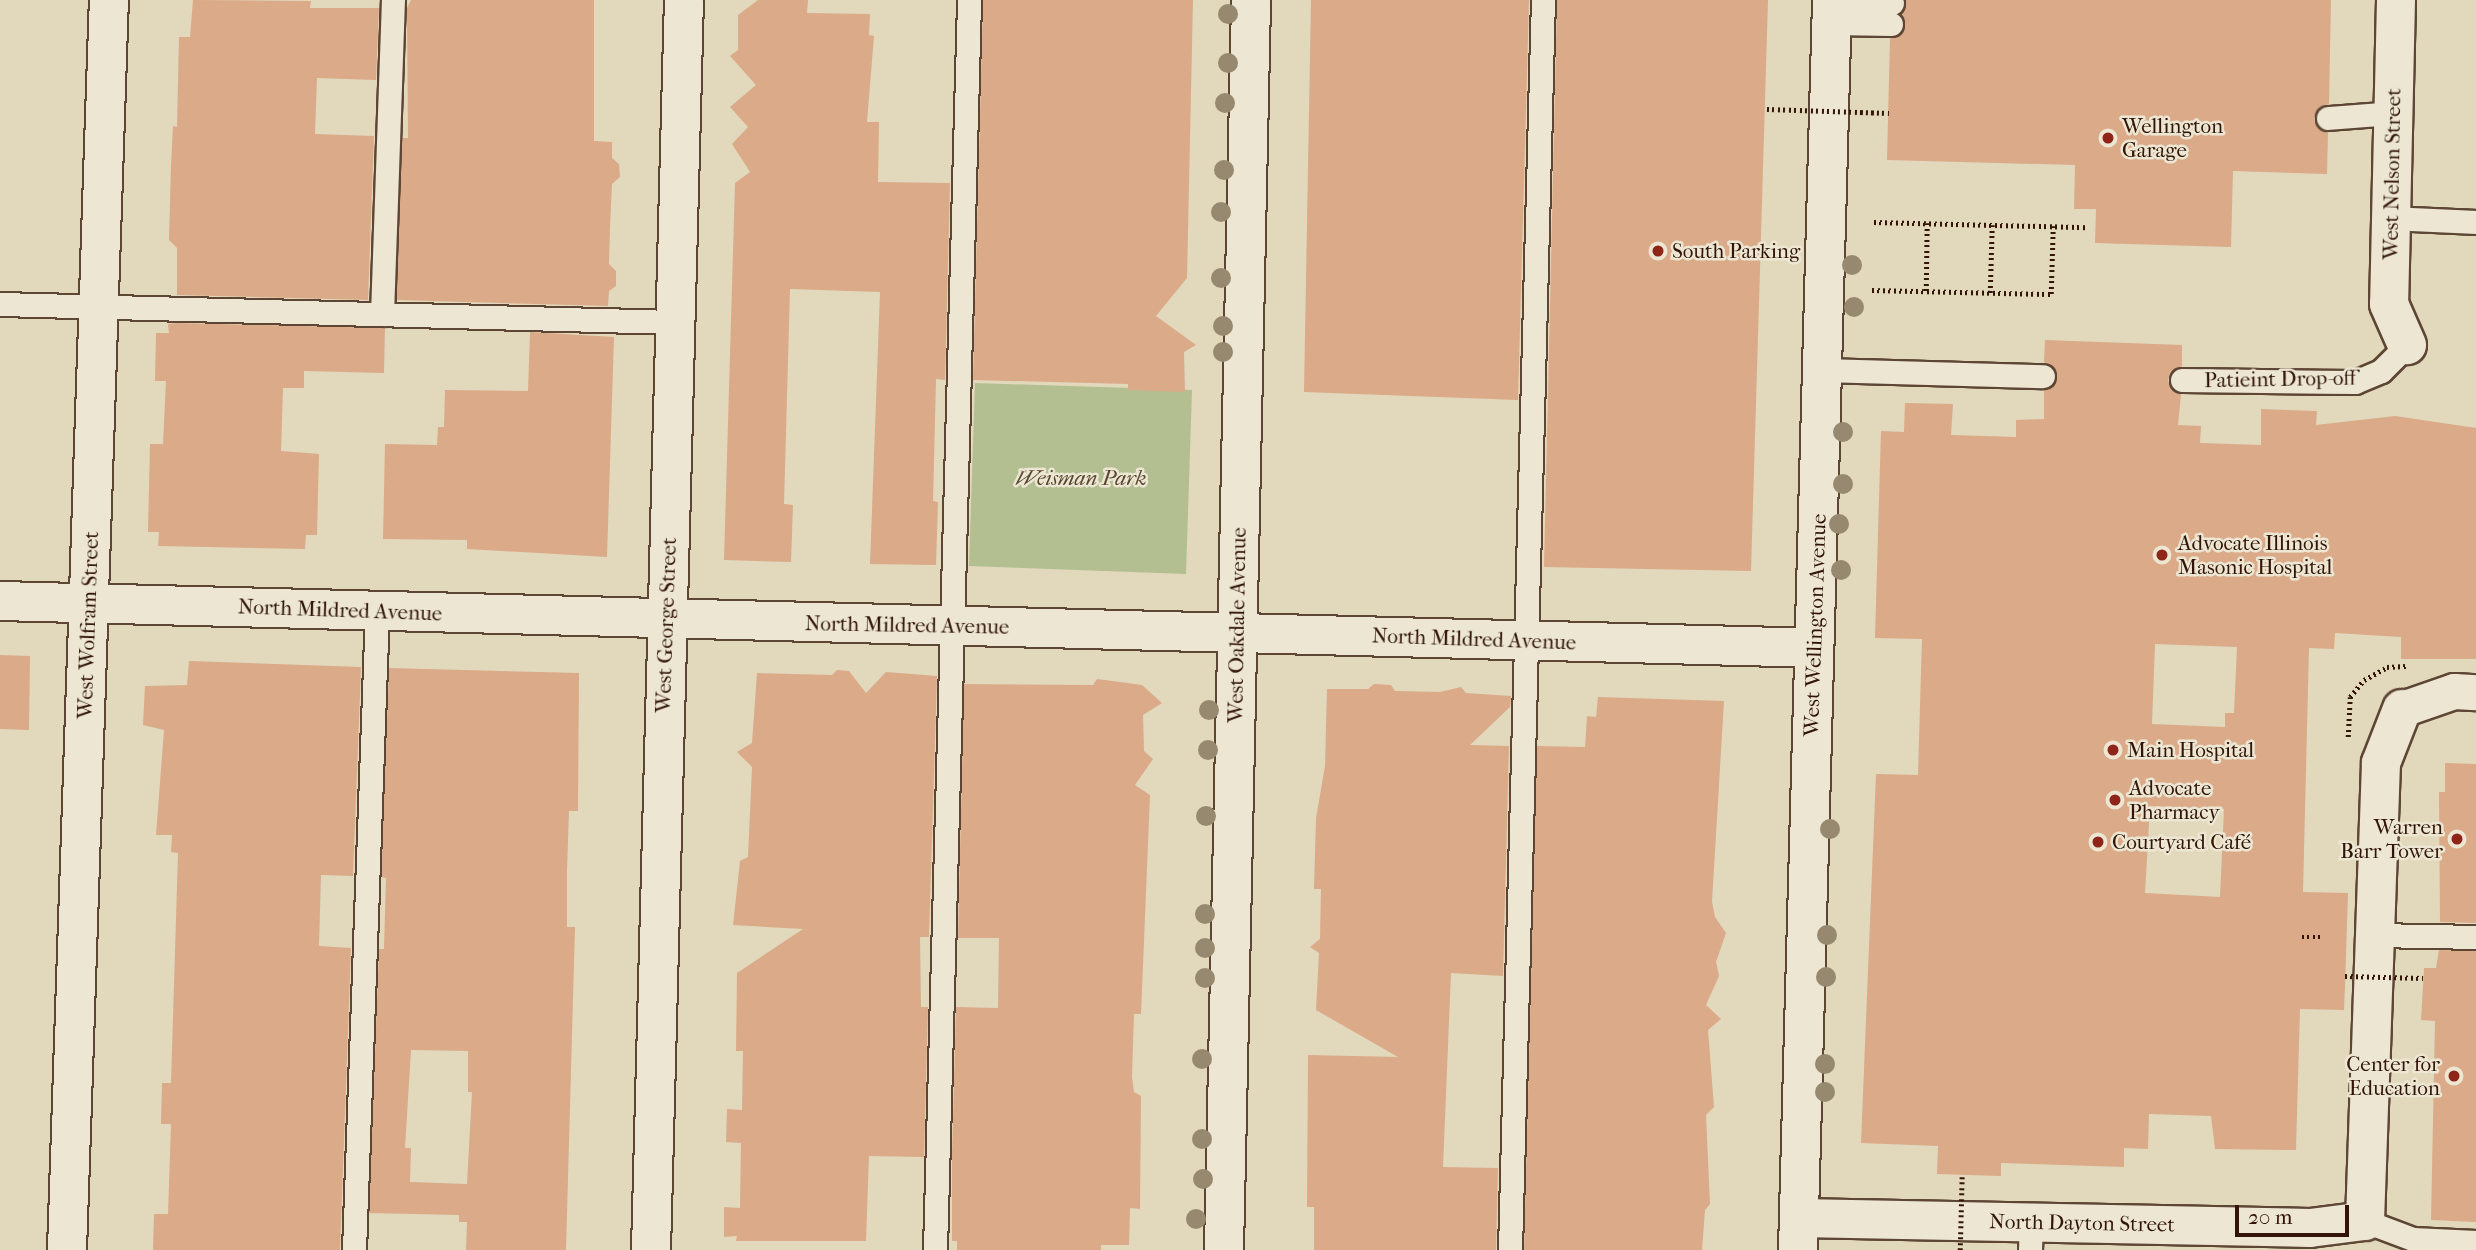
<!DOCTYPE html>
<meta charset="utf-8">
<style>
body{margin:0}
#map{position:relative;width:2476px;height:1250px;overflow:hidden;background:#e2d8bc;font-family:"IM FELL French Canon",serif}
div>[style]{position:absolute}
.green>*{inset:0;background:#b3bf91}
.building>*{inset:0;background:#daaa89}
.path>*{height:4.5px;margin-top:-2.25px;transform-origin:0;background:repeating-linear-gradient(90deg,#321506 0 2px,transparent 0 5.5px)}
.roads{filter:drop-shadow(2px 0 #5e4634) drop-shadow(-2px 0 #5e4634) drop-shadow(0 2px #5e4634) drop-shadow(0 -2px #5e4634)}
.service>*{height:23px;margin:-11.5px;padding:0 11.5px;transform-origin:11.5px;border-radius:11.5px;background:#ece6d3}
.pedestrian>*{height:35px;margin:-17.5px;padding:0 17.5px;transform-origin:17.5px;border-radius:17.5px;background:#ece6d3}
.minor>*{height:38px;margin:-19px;padding:0 19px;transform-origin:19px;border-radius:19px;background:#ece6d3}
.path-bridge>*{height:4.5px;margin-top:-2.25px;transform-origin:0;background:repeating-linear-gradient(90deg,#321506 0 2px,transparent 0 5.5px)}
.trees>*{width:20px;height:20px;margin:-10px;border-radius:50%;background:#97896f}
.dots>*{width:19px;height:19px;translate:-50% -50%;box-sizing:border-box;border:4px solid #ece6d3;border-radius:50%}
span{translate:-50% -50%;white-space:nowrap;text-align:center;line-height:1.15;-webkit-text-stroke:5px #ece6d3;paint-order:stroke}
.poi-label{font-size:21px;color:#321506}
.left{translate:0 -50%;text-align:left}
.right{translate:-100% -50%;text-align:right}
.street-label{font-size:21px;color:#321506}
.park-label{font-size:21px;color:#594830;font-style:italic}
.scale{position:absolute;left:2235px;top:1205px;width:114px;height:32px;box-sizing:border-box;border:4px solid #321506;border-top:0;padding-left:9px;font-size:21px;line-height:24px;white-space:nowrap;color:#321506;-webkit-text-stroke:5px #ece6d3;paint-order:stroke}
</style>
<div id="map">
<div class="green">
<div style="clip-path:polygon(975px 383px,1192px 390px,1186px 574px,969px 566px)"></div>
</div>
<div class="building">
<div style="clip-path:polygon(193px 0,311px 1px,310px 8px,379px 8px,376px 80px,317px 78px,315px 134px,374px 136px,368px 300px,177px 295px,177px 248px,169px 240px,171px 165px,173px 126px,177px 127px,179px 37px,190px 37px)"></div>
<div style="clip-path:polygon(411px 0,594px 0,594px 141px,612px 142px,612px 158px,619px 164px,620px 177px,612px 184px,610px 227px,609px 264px,616px 271px,616px 286px,609px 291px,608px 306px,396px 300px,402px 138px,408px 138px,407px 8px)"></div>
<div style="clip-path:polygon(758px 0,808px 0,807px 13px,870px 14px,869px 35px,874px 36px,867px 122px,879px 122px,878px 182px,950px 183px,945px 380px,936px 379px,933px 501px,938px 502px,936px 565px,870px 564px,880px 292px,790px 289px,784px 504px,793px 505px,791px 562px,724px 560px,735px 183px,750px 172px,732px 144px,748px 127px,730px 107px,756px 85px,730px 56px,738px 50px,738px 15px)"></div>
<div style="clip-path:polygon(983px 0,1193px 0,1187px 278px,1156px 316px,1196px 345px,1184px 352px,1185px 392px,1128px 390px,1128px 384px,973px 380px)"></div>
<div style="clip-path:polygon(1311px 0,1529px 0,1518px 400px,1304px 392px)"></div>
<div style="clip-path:polygon(1557px 0,1768px 0,1751px 571px,1544px 567px)"></div>
<div style="clip-path:polygon(1905px 0,2331px 0,2329px 104px,2320px 107px,2314px 118px,2317px 126px,2328px 132px,2327px 174px,2233px 171px,2231px 247px,2095px 243px,2096px 209px,2074px 209px,2075px 165px,1887px 160px,1890px 38px,1903px 31px,1900px 14px)"></div>
<div style="clip-path:polygon(177px 323px,385px 328px,384px 373px,304px 371px,304px 388px,283px 388px,281px 451px,319px 454px,317px 535px,306px 535px,305px 549px,158px 546px,159px 532px,148px 532px,150px 444px,163px 444px,166px 381px,155px 381px,156px 333px,169px 333px,168px 324px)"></div>
<div style="clip-path:polygon(530px 332px,614px 337px,607px 557px,467px 549px,467px 540px,383px 539px,385px 444px,437px 445px,438px 427px,444px 427px,445px 390px,528px 391px)"></div>
<div style="clip-path:polygon(evenodd,2045px 340px,2182px 345px,2182px 366px,2170px 372px,2168px 381px,2181px 394px,2178px 425px,2201px 426px,2200px 443px,2261px 445px,2261px 409px,2317px 411px,2316px 425px,2395px 416px,2476px 428px,2476px 659px,2401px 659px,2401px 637px,2335px 633px,2334px 649px,2309px 648px,2303px 892px,2348px 893px,2345px 986px,2344px 1010px,2300px 1009px,2296px 1150px,2215px 1149px,2211px 1116px,2149px 1114px,2148px 1149px,2124px 1148px,2124px 1167px,2001px 1163px,2001px 1176px,1937px 1174px,1938px 1146px,1861px 1143px,1876px 774px,1918px 775px,1920px 706px,1922px 639px,1875px 638px,1881px 431px,1904px 432px,1905px 403px,1953px 404px,1951px 435px,2016px 437px,2016px 420px,2044px 419px,2044px 390px,2055px 383px,2055px 369px,2044px 362px,2045px 340px,2155px 644px,2237px 647px,2234px 713px,2225px 713px,2225px 727px,2152px 724px,2155px 644px,2045px 340px,2150px 806px,2224px 809px,2220px 897px,2145px 893px,2150px 806px)"></div>
<div style="clip-path:polygon(0 655px,30px 656px,29px 730px,0 729px)"></div>
<div style="clip-path:polygon(189px 661px,361px 667px,353px 876px,321px 875px,319px 946px,351px 948px,340px 1250px,153px 1250px,154px 1214px,168px 1214px,171px 1124px,161px 1124px,162px 1083px,171px 1083px,178px 853px,171px 852px,172px 835px,156px 835px,164px 730px,143px 725px,145px 686px,187px 685px)"></div>
<div style="clip-path:polygon(evenodd,389px 668px,579px 673px,578px 811px,569px 811px,567px 870px,567px 927px,575px 927px,566px 1250px,466px 1250px,467px 1222px,459px 1222px,459px 1215px,369px 1213px,379px 949px,384px 949px,386px 878px,381px 877px,389px 668px,411px 1050px,468px 1051px,468px 1092px,472px 1092px,467px 1184px,410px 1182px,411px 1148px,405px 1148px,411px 1050px)"></div>
<div style="clip-path:polygon(837px 670px,849px 671px,866px 693px,886px 672px,937px 676px,929px 937px,920px 937px,921px 1007px,928px 1007px,924px 1157px,869px 1156px,866px 1241px,736px 1241px,737px 1236px,724px 1237px,724px 1207px,740px 1208px,741px 1143px,726px 1142px,727px 1109px,742px 1110px,743px 1051px,736px 1051px,737px 973px,803px 929px,733px 925px,740px 861px,748px 857px,752px 767px,737px 752px,752px 743px,757px 673px,832px 675px)"></div>
<div style="clip-path:polygon(1097px 679px,1142px 685px,1162px 703px,1143px 715px,1144px 751px,1153px 759px,1135px 785px,1150px 795px,1141px 1014px,1134px 1014px,1132px 1077px,1134px 1092px,1141px 1096px,1140px 1209px,1130px 1208px,1129px 1245px,1101px 1245px,1101px 1250px,957px 1250px,957px 1241px,952px 1241px,952px 1157px,956px 1007px,998px 1008px,999px 938px,958px 938px,964px 684px,1093px 685px)"></div>
<div style="clip-path:polygon(1374px 684px,1391px 685px,1395px 691px,1440px 692px,1461px 687px,1466px 693px,1511px 696px,1510px 707px,1470px 745px,1509px 746px,1503px 976px,1451px 973px,1443px 1167px,1498px 1168px,1496px 1250px,1314px 1250px,1314px 1207px,1307px 1207px,1308px 1055px,1398px 1057px,1316px 1010px,1319px 953px,1310px 947px,1320px 939px,1321px 889px,1314px 889px,1316px 818px,1325px 766px,1327px 689px,1368px 689px)"></div>
<div style="clip-path:polygon(1598px 697px,1724px 701px,1712px 902px,1715px 917px,1726px 933px,1716px 962px,1719px 976px,1706px 1005px,1721px 1019px,1708px 1030px,1714px 1107px,1706px 1115px,1710px 1204px,1705px 1210px,1702px 1250px,1524px 1250px,1537px 746px,1585px 747px,1587px 716px,1596px 717px)"></div>
<div style="clip-path:polygon(2445px 763px,2476px 764px,2476px 923px,2440px 922px,2439px 792px,2445px 792px)"></div>
<div style="clip-path:polygon(2439px 950px,2476px 951px,2476px 1222px,2431px 1220px,2435px 1021px,2421px 1020px,2424px 968px,2436px 968px)"></div>
</div>
<div class="path">
<div style="left:1874px;top:222px;width:212px;rotate:1.4deg"></div>
<div style="left:1872px;top:290px;width:179px;rotate:1.3deg"></div>
<div style="left:2051px;top:294px;width:68px;rotate:-88.3deg"></div>
<div style="left:1926px;top:291px;width:68px;rotate:-89.2deg"></div>
<div style="left:1990px;top:293px;width:68px;rotate:-88.3deg"></div>
<div style="left:2348px;top:737px;width:40px;rotate:-87.1deg"></div>
<div style="left:2350px;top:697px;width:22px;rotate:-51deg"></div>
<div style="left:2364px;top:680px;width:26px;rotate:-29deg"></div>
<div style="left:2387px;top:667px;width:19px;rotate:-3deg"></div>
<div style="left:2302px;top:937px;width:18px"></div>
</div>
<div class="roads">
<div class="service">
<div style="left:1832px;top:1px;width:60px;rotate:1.9deg"></div>
<div style="left:1831px;top:23px;width:60px;rotate:1deg"></div>
<div style="left:2328px;top:118px;width:65px;rotate:-4.4deg"></div>
<div style="left:2390px;top:218px;width:86px;rotate:2.7deg"></div>
<div style="left:0;top:304px;width:675px;rotate:1.53deg"></div>
<div style="left:382px;top:314px;width:314px;rotate:-88deg"></div>
<div style="left:1822px;top:370px;width:221px;rotate:1.6deg"></div>
<div style="left:2182px;top:380px;width:173px;rotate:0.7deg"></div>
<div style="left:2355px;top:382px;width:28px;rotate:-23deg"></div>
<div style="left:2381px;top:371px;width:37px;rotate:-45deg"></div>
<div style="left:2374px;top:935px;width:102px;rotate:1.1deg"></div>
<div style="left:2365px;top:1221px;width:51px;rotate:20.6deg"></div>
<div style="left:2413px;top:1239px;width:63px;rotate:2.7deg"></div>
<div style="left:354px;top:1250px;width:639px;rotate:-87.94deg"></div>
<div style="left:935px;top:1250px;width:1250px;rotate:-88.44deg"></div>
<div style="left:1510px;top:1250px;width:1250px;rotate:-88.49deg"></div>
<div style="left:2030px;top:1250px;width:28px;rotate:-88deg"></div>
</div>
<div class="pedestrian">
<div style="left:2402px;top:709px;width:55px;rotate:-19.1deg"></div>
<div style="left:2454px;top:691px;width:22px;rotate:3deg"></div>
</div>
<div class="minor">
<div style="left:2396px;top:0;width:304px;rotate:91.3deg"></div>
<div style="left:2389px;top:304px;width:45px;rotate:66.3deg"></div>
<div style="left:0;top:601px;width:1815px;rotate:1.48deg"></div>
<div style="left:1799px;top:1218px;width:511px;rotate:1.12deg"></div>
<div style="left:2310px;top:1228px;width:55px;rotate:-7.3deg"></div>
<div style="left:2365px;top:1221px;width:458px;rotate:-88deg"></div>
<div style="left:2381px;top:763px;width:58px;rotate:-68.7deg"></div>
<div style="left:67px;top:1250px;width:1251px;rotate:-88.08deg"></div>
<div style="left:651px;top:1250px;width:1250px;rotate:-88.49deg"></div>
<div style="left:1224px;top:1250px;width:1250px;rotate:-88.76deg"></div>
<div style="left:1798px;top:1250px;width:1250px;rotate:-88.44deg"></div>
</div>
</div>
<div class="path-bridge">
<div style="left:1767px;top:109px;width:122px;rotate:1.9deg"></div>
<div style="left:2345px;top:976px;width:78px;rotate:1.5deg"></div>
<div style="left:1960px;top:1250px;width:75px;rotate:-88.5deg"></div>
</div>
<div class="trees">
<div style="left:1228px;top:14px"></div>
<div style="left:1228px;top:63px"></div>
<div style="left:1225px;top:103px"></div>
<div style="left:1224px;top:170px"></div>
<div style="left:1221px;top:212px"></div>
<div style="left:1852px;top:265px"></div>
<div style="left:1221px;top:278px"></div>
<div style="left:1854px;top:307px"></div>
<div style="left:1223px;top:326px"></div>
<div style="left:1223px;top:352px"></div>
<div style="left:1843px;top:432px"></div>
<div style="left:1843px;top:484px"></div>
<div style="left:1839px;top:524px"></div>
<div style="left:1841px;top:570px"></div>
<div style="left:1209px;top:710px"></div>
<div style="left:1208px;top:750px"></div>
<div style="left:1206px;top:816px"></div>
<div style="left:1830px;top:829px"></div>
<div style="left:1205px;top:914px"></div>
<div style="left:1827px;top:935px"></div>
<div style="left:1205px;top:948px"></div>
<div style="left:1826px;top:977px"></div>
<div style="left:1205px;top:978px"></div>
<div style="left:1202px;top:1059px"></div>
<div style="left:1825px;top:1064px"></div>
<div style="left:1825px;top:1092px"></div>
<div style="left:1202px;top:1139px"></div>
<div style="left:1203px;top:1179px"></div>
<div style="left:1196px;top:1219px"></div>
</div>
<div class="dots">
<div style="left:2108px;top:138px;background:#8f2418"></div>
<div style="left:1658px;top:251px;background:#8f2418"></div>
<div style="left:2162px;top:555px;background:#8f2418"></div>
<div style="left:2113px;top:750px;background:#8f2418"></div>
<div style="left:2115px;top:800px;background:#8f2418"></div>
<div style="left:2457px;top:839px;background:#8f2418"></div>
<div style="left:2098px;top:842px;background:#8f2418"></div>
<div style="left:2454px;top:1076px;background:#8f2418"></div>
</div>
<div class="poi-label">
<span class="left" style="left:2122px;top:138px">Wellington<br>Garage</span>
<span class="left" style="left:1672px;top:251px">South Parking</span>
<span class="left" style="left:2178px;top:555px">Advocate Illinois<br>Masonic Hospital</span>
<span class="left" style="left:2127px;top:750px">Main Hospital</span>
<span class="left" style="left:2129px;top:800px">Advocate<br>Pharmacy</span>
<span class="right" style="left:2443px;top:839px">Warren<br>Barr Tower</span>
<span class="left" style="left:2112px;top:842px">Courtyard Café</span>
<span class="right" style="left:2440px;top:1076px">Center for<br>Education</span>
</div>
<div class="street-label">
<span style="left:2392px;top:174px;rotate:-89deg">West Nelson Street</span>
<span style="left:2280px;top:379px;rotate:-1deg">Patieint Drop-off</span>
<span style="left:340px;top:610px;rotate:2deg">North Mildred Avenue</span>
<span style="left:88px;top:625px;rotate:-88deg">West Wolfram Street</span>
<span style="left:666px;top:625px;rotate:-88deg">West George Street</span>
<span style="left:907px;top:625px;rotate:1deg">North Mildred Avenue</span>
<span style="left:1237px;top:625px;rotate:-89deg">West Oakdale Avenue</span>
<span style="left:1815px;top:625px;rotate:-88deg">West Wellington Avenue</span>
<span style="left:1474px;top:639px;rotate:2deg">North Mildred Avenue</span>
<span style="left:2082px;top:1223px;rotate:1deg">North Dayton Street</span>
</div>
<div class="park-label">
<span style="left:1081px;top:478px">Weisman Park</span>
</div>
<div class="scale">20 m</div>
</div>
